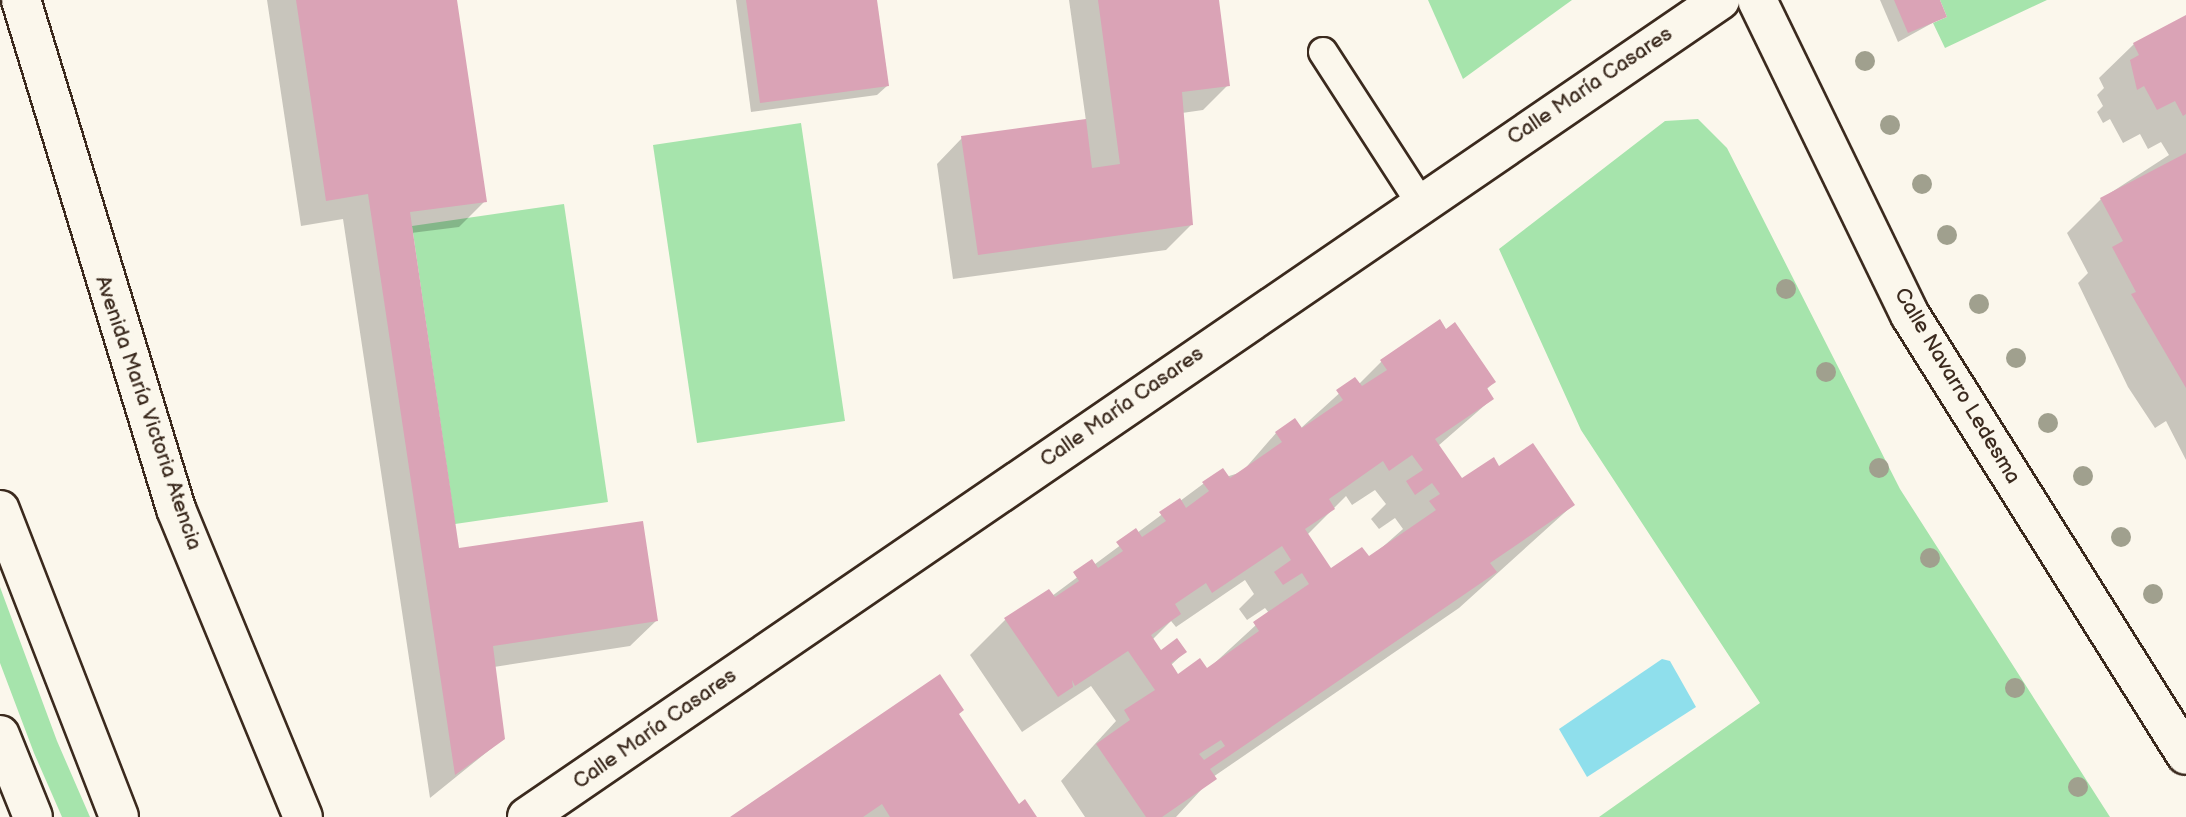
<!DOCTYPE html>
<meta charset="utf-8">
<style>
body{margin:0}
#map{position:relative;width:2186px;height:817px;overflow:hidden;background:#fbf7ec;font-family:"Balsamiq Sans",sans-serif}
div>[style]{position:absolute}
.green>*{inset:0;background:#a6e4ac}
.water>*{inset:0;background:#8fdfec}
.shadow>*{inset:0;background:#0003}
.building>*{inset:0;background:#daa3b6}
.roads{filter:drop-shadow(2px 0 #3b2a1e) drop-shadow(-2px 0 #3b2a1e) drop-shadow(0 2px #3b2a1e) drop-shadow(0 -2px #3b2a1e)}
.service>*{height:28px;margin:-14px;padding:0 14px;transform-origin:14px;border-radius:14px;background:#fbf7ec}
.minor>*{height:38px;margin:-19px;padding:0 19px;transform-origin:19px;border-radius:19px;background:#fbf7ec}
.secondary>*{height:38px;margin:-19px;padding:0 19px;transform-origin:19px;border-radius:19px;background:#fbf7ec}
.trees>*{width:20px;height:20px;margin:-10px;border-radius:50%;background:#a0a08e}
span{translate:-50% -50%;white-space:nowrap;text-align:center;line-height:1.15;-webkit-text-stroke:7px #fbf7ec;paint-order:stroke}
.street-label{font-size:21px;color:#3b2a1e}
</style>
<div id="map">
<div class="green">
<div style="clip-path:polygon(1428px 0,1572px 0,1463px 79px)"></div>
<div style="clip-path:polygon(1940px 0,2047px 0,1945px 48px,1933px 23px,1947px 17px)"></div>
<div style="clip-path:polygon(1698px 119px,1727px 148px,1900px 489px,2110px 817px,1599px 817px,1760px 703px,1581px 430px,1499px 249px,1665px 121px)"></div>
<div style="clip-path:polygon(801px 123px,845px 421px,697px 443px,653px 145px)"></div>
<div style="clip-path:polygon(564px 204px,608px 502px,455px 524px,412px 226px)"></div>
<div style="clip-path:polygon(0 587px,57px 741px,90px 817px,62px 817px,34px 753px,0 663px)"></div>
</div>
<div class="water">
<div style="clip-path:polygon(1662px 659px,1670px 661px,1696px 707px,1587px 777px,1559px 729px)"></div>
</div>
<div class="shadow">
<div style="clip-path:polygon(267px 0,455px 0,485px 201px,459px 227px,411px 233px,458px 550px,656px 621px,630px 646px,494px 667px,503px 739px,430px 798px,343px 219px,301px 226px)"></div>
<div style="clip-path:polygon(736px 0,875px 0,887px 86px,877px 95px,751px 112px)"></div>
<div style="clip-path:polygon(1069px 0,1217px 0,1228px 85px,1203px 110px,1182px 113px,1192px 224px,1166px 250px,953px 279px,937px 164px,962px 138px,1086px 121px)"></div>
<div style="clip-path:polygon(1880px 0,1938px 0,1945px 16px,1898px 42px)"></div>
<div style="clip-path:polygon(2186px 17px,2186px 460px,2166px 421px,2155px 428px,2128px 387px,2078px 283px,2088px 273px,2067px 233px,2101px 199px,2169px 155px,2161px 142px,2148px 149px,2140px 134px,2123px 143px,2110px 119px,2103px 123px,2097px 112px,2103px 106px,2097px 95px,2104px 88px,2099px 78px,2134px 44px)"></div>
<div style="clip-path:polygon(evenodd,1446px 331px,1494px 382px,1486px 390px,1492px 399px,1438px 446px,1462px 481px,1499px 469px,1573px 505px,1459px 608px,1213px 777px,1176px 817px,1085px 817px,1061px 781px,1116px 721px,1091px 686px,1022px 732px,970px 655px,1006px 619px,1052px 596px,1203px 484px,1242px 472px,1276px 433px,1300px 429px,1355px 379px,1359px 384px,1382px 361px,1446px 331px,1375px 490px,1386px 504px,1371px 519px,1379px 529px,1395px 518px,1403px 529px,1369px 559px,1331px 571px,1307px 535px,1346px 496px,1352px 505px,1375px 490px,1446px 331px,1245px 580px,1254px 594px,1239px 609px,1247px 620px,1265px 608px,1269px 613px,1207px 670px,1177px 677px,1170px 666px,1185px 652px,1160px 652px,1152px 640px,1171px 621px,1176px 627px,1245px 580px)"></div>
<div style="clip-path:polygon(957px 714px,1019px 806px,1035px 817px,733px 817px)"></div>
</div>
<div class="building">
<div style="clip-path:polygon(296px 0,457px 0,487px 202px,410px 212px,459px 548px,643px 521px,658px 621px,493px 646px,505px 739px,455px 775px,368px 194px,326px 201px)"></div>
<div style="clip-path:polygon(746px 0,877px 0,889px 86px,760px 103px)"></div>
<div style="clip-path:polygon(1098px 0,1219px 0,1230px 86px,1182px 92px,1193px 225px,978px 255px,961px 136px,1086px 119px,1092px 168px,1120px 164px)"></div>
<div style="clip-path:polygon(1894px 0,1940px 0,1947px 17px,1908px 33px)"></div>
<div style="clip-path:polygon(2186px 15px,2186px 114px,2183px 116px,2175px 101px,2157px 110px,2144px 86px,2137px 90px,2130px 60px,2139px 55px,2133px 43px)"></div>
<div style="clip-path:polygon(2186px 153px,2186px 388px,2131px 294px,2136px 292px,2112px 247px,2123px 241px,2100px 198px)"></div>
<div style="clip-path:polygon(evenodd,1440px 319px,1446px 329px,1455px 322px,1496px 382px,1487px 388px,1494px 399px,1435px 439px,1462px 478px,1494px 457px,1499px 466px,1533px 443px,1575px 505px,1490px 563px,1497px 572px,1210px 769px,1217px 779px,1162px 817px,1146px 817px,1096px 744px,1130px 720px,1124px 710px,1155px 690px,1128px 651px,1075px 686px,1072px 680px,1073px 687px,1058px 697px,1004px 618px,1049px 589px,1055px 597px,1079px 581px,1073px 572px,1092px 559px,1098px 568px,1123px 551px,1116px 542px,1136px 528px,1142px 537px,1166px 521px,1159px 512px,1180px 498px,1186px 508px,1209px 491px,1202px 482px,1223px 468px,1230px 478px,1282px 442px,1275px 432px,1295px 418px,1302px 428px,1343px 400px,1336px 390px,1355px 377px,1362px 386px,1387px 370px,1380px 360px,1440px 319px,1412px 455px,1423px 470px,1406px 481px,1415px 495px,1432px 483px,1440px 494px,1429px 501px,1436px 510px,1369px 556px,1362px 547px,1331px 568px,1305px 529px,1335px 509px,1329px 499px,1383px 461px,1389px 471px,1412px 455px,1440px 319px,1282px 546px,1291px 560px,1274px 572px,1283px 585px,1302px 573px,1309px 584px,1253px 622px,1259px 631px,1207px 668px,1200px 658px,1178px 674px,1171px 663px,1187px 652px,1177px 638px,1161px 650px,1151px 635px,1181px 614px,1175px 604px,1206px 583px,1212px 593px,1282px 546px,1440px 319px,1221px 740px,1225px 746px,1204px 760px,1199px 754px,1221px 740px)"></div>
<div style="clip-path:polygon(940px 674px,964px 710px,959px 714px,1019px 804px,1025px 799px,1037px 817px,890px 817px,882px 804px,863px 817px,730px 817px)"></div>
</div>
<div class="roads">
<div class="service">
<div style="left:1323px;top:52px;width:179px;rotate:57.1deg"></div>
</div>
<div class="minor">
<div style="left:21px;top:0;width:532px;rotate:73.06deg"></div>
<div style="left:176px;top:509px;width:333px;rotate:67.6deg"></div>
<div style="left:527px;top:817px;width:1446px;rotate:-34.4deg"></div>
</div>
<div class="secondary">
<div style="left:1757px;top:0;width:350px;rotate:64.1deg"></div>
<div style="left:1910px;top:315px;width:519px;rotate:57.9deg"></div>
<div style="left:0;top:510px;width:329px;rotate:68.8deg"></div>
<div style="left:0;top:735px;width:88px;rotate:68.1deg"></div>
</div>
</div>
<div class="trees">
<div style="left:1865px;top:61px"></div>
<div style="left:1890px;top:125px"></div>
<div style="left:1922px;top:184px"></div>
<div style="left:1947px;top:235px"></div>
<div style="left:1786px;top:289px"></div>
<div style="left:1979px;top:304px"></div>
<div style="left:2016px;top:358px"></div>
<div style="left:1826px;top:372px"></div>
<div style="left:2048px;top:423px"></div>
<div style="left:1879px;top:468px"></div>
<div style="left:2083px;top:476px"></div>
<div style="left:2121px;top:537px"></div>
<div style="left:1930px;top:558px"></div>
<div style="left:2153px;top:594px"></div>
<div style="left:2015px;top:688px"></div>
<div style="left:2078px;top:787px"></div>
</div>
<div class="street-label">
<span style="left:1590px;top:86px;rotate:-34deg">Calle María Casares</span>
<span style="left:1957px;top:386px;rotate:59deg">Calle Navarro Ledesma</span>
<span style="left:1122px;top:407px;rotate:-35deg">Calle María Casares</span>
<span style="left:148px;top:413px;rotate:71deg">Avenida María Victoria Atencia</span>
<span style="left:655px;top:729px;rotate:-35deg">Calle María Casares</span>
</div>
</div>
